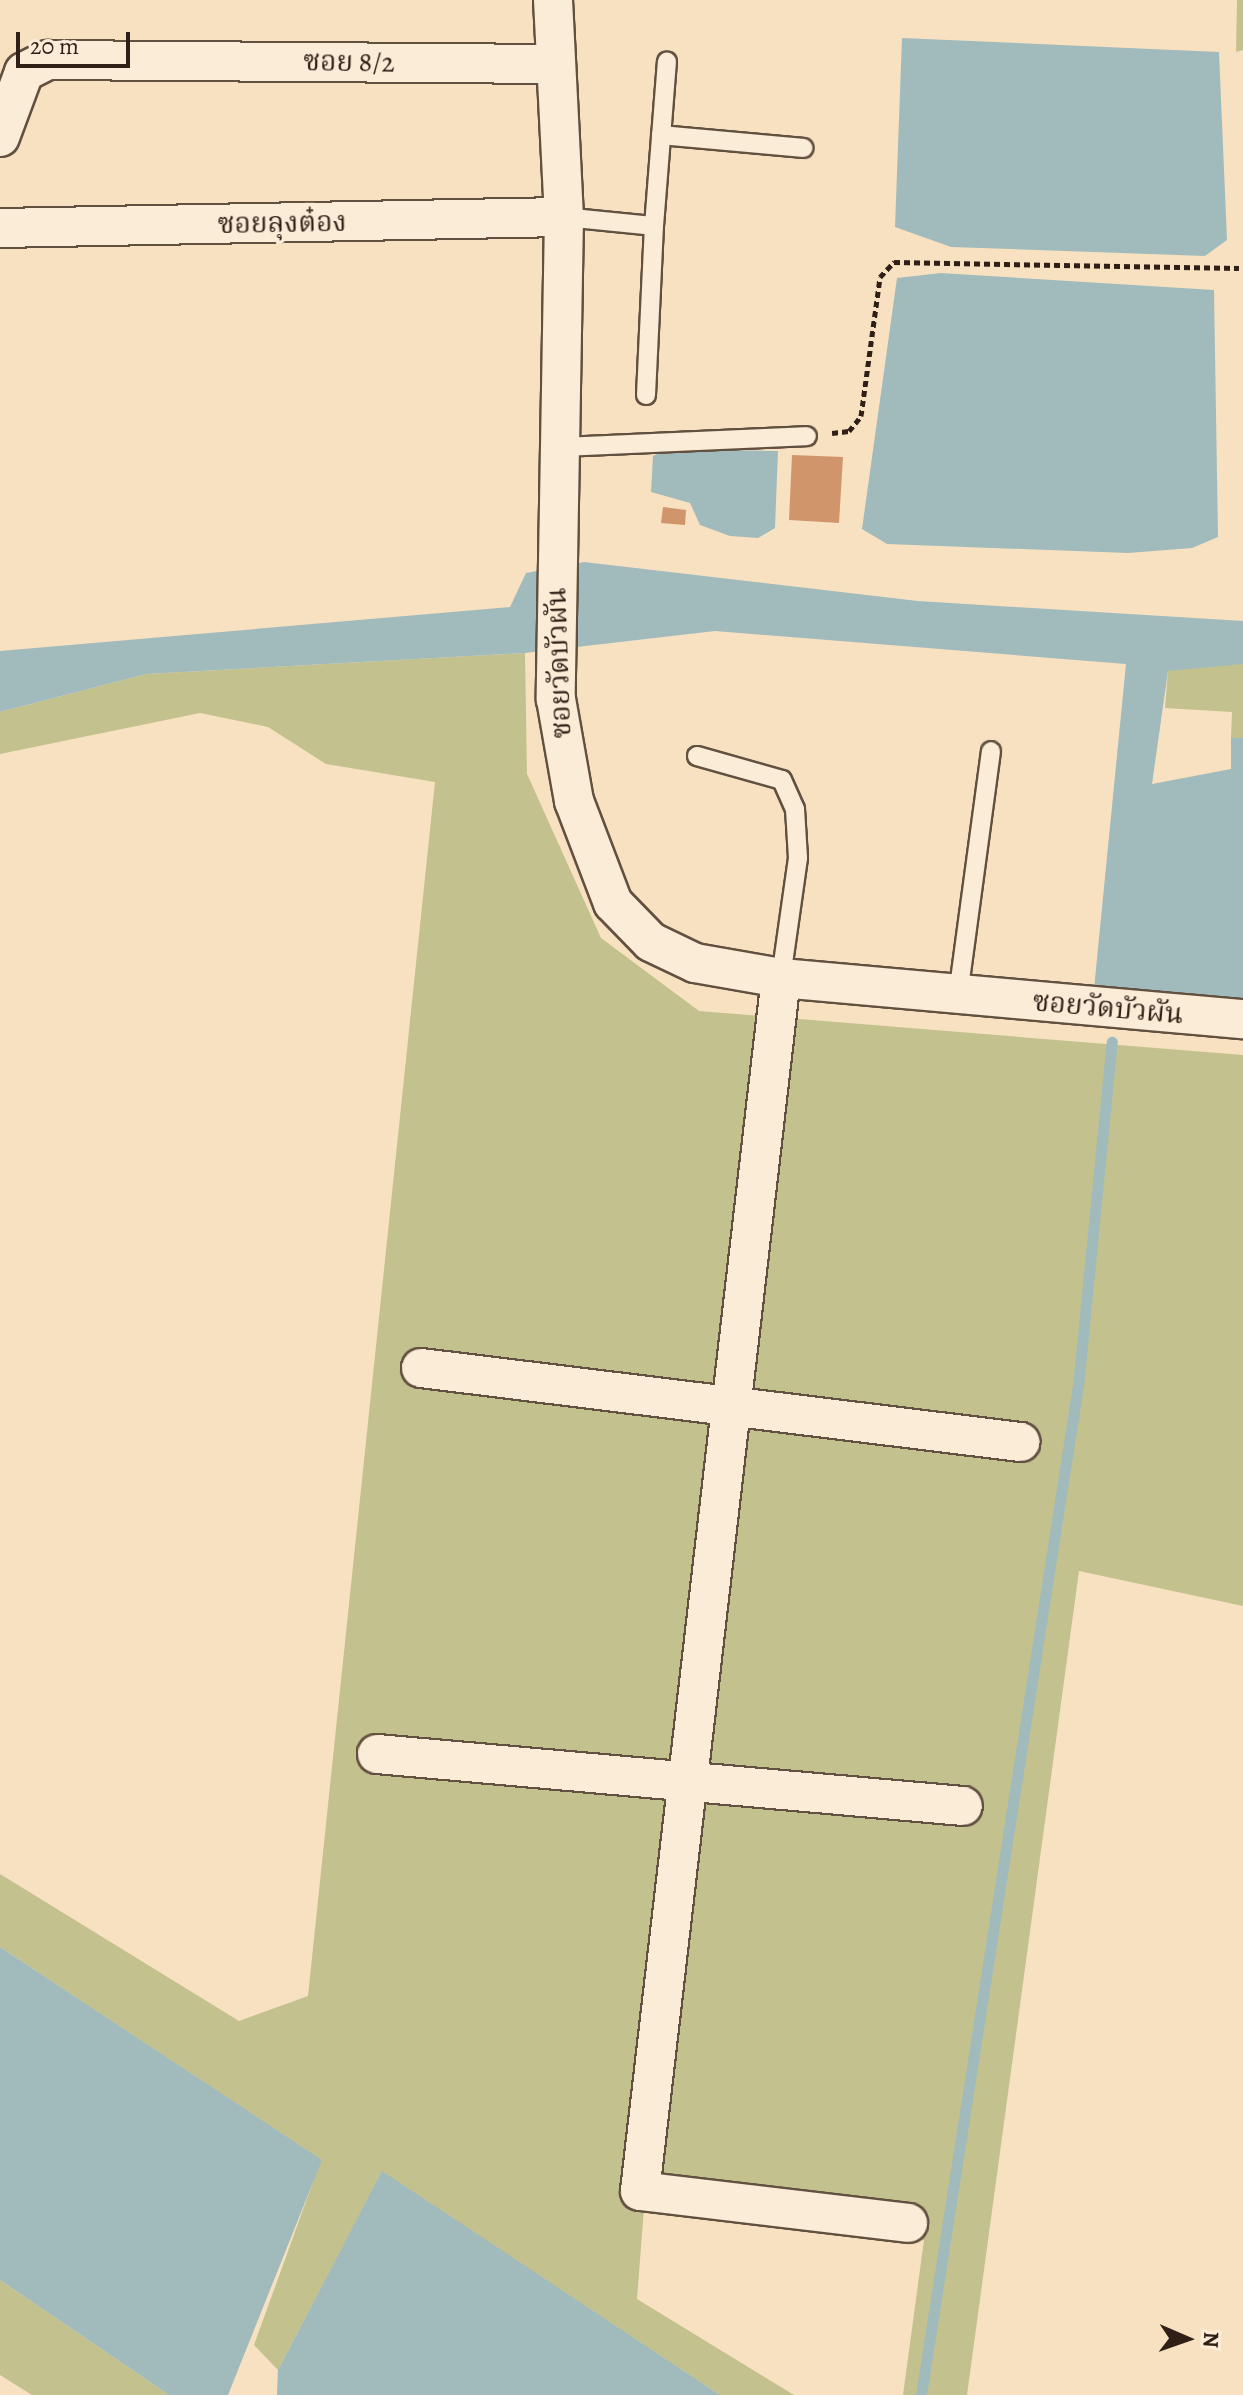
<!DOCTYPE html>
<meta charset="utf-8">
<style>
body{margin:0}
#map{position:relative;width:1243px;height:2395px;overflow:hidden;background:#f8e1c0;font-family:Alegreya,"Noto Serif Thai",serif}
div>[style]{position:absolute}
.green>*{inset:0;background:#c3c18e}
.water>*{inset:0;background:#a1bbbc}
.stream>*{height:11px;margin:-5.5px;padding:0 5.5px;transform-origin:5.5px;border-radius:5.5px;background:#a1bbbc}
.building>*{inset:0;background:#d1956b}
.path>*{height:5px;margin-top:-2.5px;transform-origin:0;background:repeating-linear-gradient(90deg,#301f16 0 6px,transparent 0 10px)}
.roads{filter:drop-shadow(2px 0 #625040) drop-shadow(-2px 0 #625040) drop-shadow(0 2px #625040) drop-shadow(0 -2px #625040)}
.lane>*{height:18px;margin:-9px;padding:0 9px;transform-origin:9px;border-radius:9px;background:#faecd6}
.street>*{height:38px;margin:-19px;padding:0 19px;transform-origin:19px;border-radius:19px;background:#faecd6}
span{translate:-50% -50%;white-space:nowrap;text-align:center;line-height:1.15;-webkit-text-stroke:7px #faecd6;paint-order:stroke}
.street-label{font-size:28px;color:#301f16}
.north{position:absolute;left:1147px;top:2299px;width:80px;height:80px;-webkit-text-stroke:6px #faecd6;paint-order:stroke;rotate:92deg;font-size:22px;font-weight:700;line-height:32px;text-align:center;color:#301f16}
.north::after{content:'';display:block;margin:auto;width:28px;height:36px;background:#301f16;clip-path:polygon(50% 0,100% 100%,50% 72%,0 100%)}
.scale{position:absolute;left:16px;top:32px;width:114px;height:36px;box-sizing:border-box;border:4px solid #301f16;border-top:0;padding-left:10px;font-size:24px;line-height:28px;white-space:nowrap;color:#301f16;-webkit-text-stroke:6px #faecd6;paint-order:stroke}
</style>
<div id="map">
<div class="green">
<div style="clip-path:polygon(1237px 0,1243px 0,1243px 50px,1236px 52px)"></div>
<div style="clip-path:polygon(525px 653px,527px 774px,601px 938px,699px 1011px,1243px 1055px,1243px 1606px,1079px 1571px,967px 2395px,903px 2395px,924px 2240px,644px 2208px,637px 2299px,794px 2395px,720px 2395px,382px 2172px,278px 2370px,254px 2345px,321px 2160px,0 1947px,0 1874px,239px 2021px,308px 1996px,435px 782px,326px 764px,268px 727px,200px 713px,0 754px,0 712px,146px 674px)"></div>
<div style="clip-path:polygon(1202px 664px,1243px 664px,1243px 738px,1231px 738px,1232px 712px,1165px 708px,1168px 670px)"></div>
<div style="clip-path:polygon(0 2280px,169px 2395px,32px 2395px,0 2375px)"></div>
</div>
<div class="water">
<div style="clip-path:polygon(902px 38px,1219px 52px,1227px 240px,1205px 256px,951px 247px,895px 227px)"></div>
<div style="clip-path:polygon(941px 273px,1214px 290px,1218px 537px,1192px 548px,1128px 553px,887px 544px,862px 529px,897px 278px)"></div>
<div style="clip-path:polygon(667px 449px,778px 451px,775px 528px,758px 538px,730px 536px,700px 525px,690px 503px,651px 492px,653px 456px)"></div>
<div style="clip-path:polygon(584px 562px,918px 601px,1243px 621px,1243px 664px,1168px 671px,1152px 784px,1231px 769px,1231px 738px,1243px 738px,1243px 1001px,1094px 989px,1126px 664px,715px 631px,525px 653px,146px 674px,0 712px,0 651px,510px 607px,526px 573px)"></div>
<div style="clip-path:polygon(0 1947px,322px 2160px,228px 2395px,169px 2395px,0 2280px)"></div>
<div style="clip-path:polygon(382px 2171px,720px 2395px,277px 2395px,278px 2370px)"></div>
</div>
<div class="stream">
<div style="left:921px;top:2395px;width:1021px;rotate:-81.16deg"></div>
<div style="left:1078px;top:1386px;width:346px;rotate:-84.4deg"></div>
</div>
<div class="building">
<div style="clip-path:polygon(792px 455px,843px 457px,839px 523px,789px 520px)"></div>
<div style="clip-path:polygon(663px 507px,686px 510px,685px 525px,661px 523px)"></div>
</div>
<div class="path">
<div style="left:832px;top:433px;width:17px;rotate:-7deg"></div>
<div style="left:849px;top:431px;width:19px;rotate:-51deg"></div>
<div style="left:861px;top:416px;width:140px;rotate:-82.2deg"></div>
<div style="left:880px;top:277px;width:21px;rotate:-47deg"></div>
<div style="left:894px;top:262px;width:345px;rotate:1deg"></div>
</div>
<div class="roads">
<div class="lane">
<div style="left:661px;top:135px;width:143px;rotate:5.2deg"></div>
<div style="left:564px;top:217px;width:90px;rotate:5.7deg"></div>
<div style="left:654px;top:226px;width:165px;rotate:-85.5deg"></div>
<div style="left:646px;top:395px;width:169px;rotate:-87.3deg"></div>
<div style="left:560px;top:447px;width:247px;rotate:-2.5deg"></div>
<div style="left:697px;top:756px;width:88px;rotate:15.8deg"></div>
<div style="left:782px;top:780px;width:32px;rotate:66deg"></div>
<div style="left:795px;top:809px;width:49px;rotate:86.5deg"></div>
<div style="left:798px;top:858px;width:121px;rotate:98.1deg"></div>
<div style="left:958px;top:995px;width:246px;rotate:-82.3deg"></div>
</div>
<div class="street">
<div style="left:553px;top:0;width:217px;rotate:87.1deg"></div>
<div style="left:564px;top:217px;width:482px;rotate:91deg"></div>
<div style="left:556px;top:699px;width:104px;rotate:80deg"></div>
<div style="left:574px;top:801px;width:109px;rotate:69.1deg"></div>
<div style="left:613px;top:903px;width:54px;rotate:45.7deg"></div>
<div style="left:651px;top:942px;width:49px;rotate:25.5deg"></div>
<div style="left:695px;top:963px;width:87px;rotate:9.9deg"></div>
<div style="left:781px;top:978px;width:464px;rotate:5.1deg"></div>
<div style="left:0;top:137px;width:69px;rotate:-69.7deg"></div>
<div style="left:24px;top:72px;width:27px;rotate:-27deg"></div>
<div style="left:48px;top:60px;width:508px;rotate:0.45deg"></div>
<div style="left:0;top:228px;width:564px;rotate:-1.12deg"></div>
<div style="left:781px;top:978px;width:1221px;rotate:96.63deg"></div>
<div style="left:640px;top:2191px;width:270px;rotate:6.8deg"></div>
<div style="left:421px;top:1368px;width:604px;rotate:7.04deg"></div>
<div style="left:377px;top:1754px;width:588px;rotate:5.07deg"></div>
</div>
</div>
<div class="street-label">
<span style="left:349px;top:62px;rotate:1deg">ซอย 8/2</span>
<span style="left:282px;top:223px;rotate:-1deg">ซอยลุงต๋อง</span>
<span style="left:559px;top:663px;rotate:-92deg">ซอยวัดบัวผัน</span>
<span style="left:1108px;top:1008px;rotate:5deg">ซอยวัดบัวผัน</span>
</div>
<div class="north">N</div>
<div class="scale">20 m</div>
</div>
